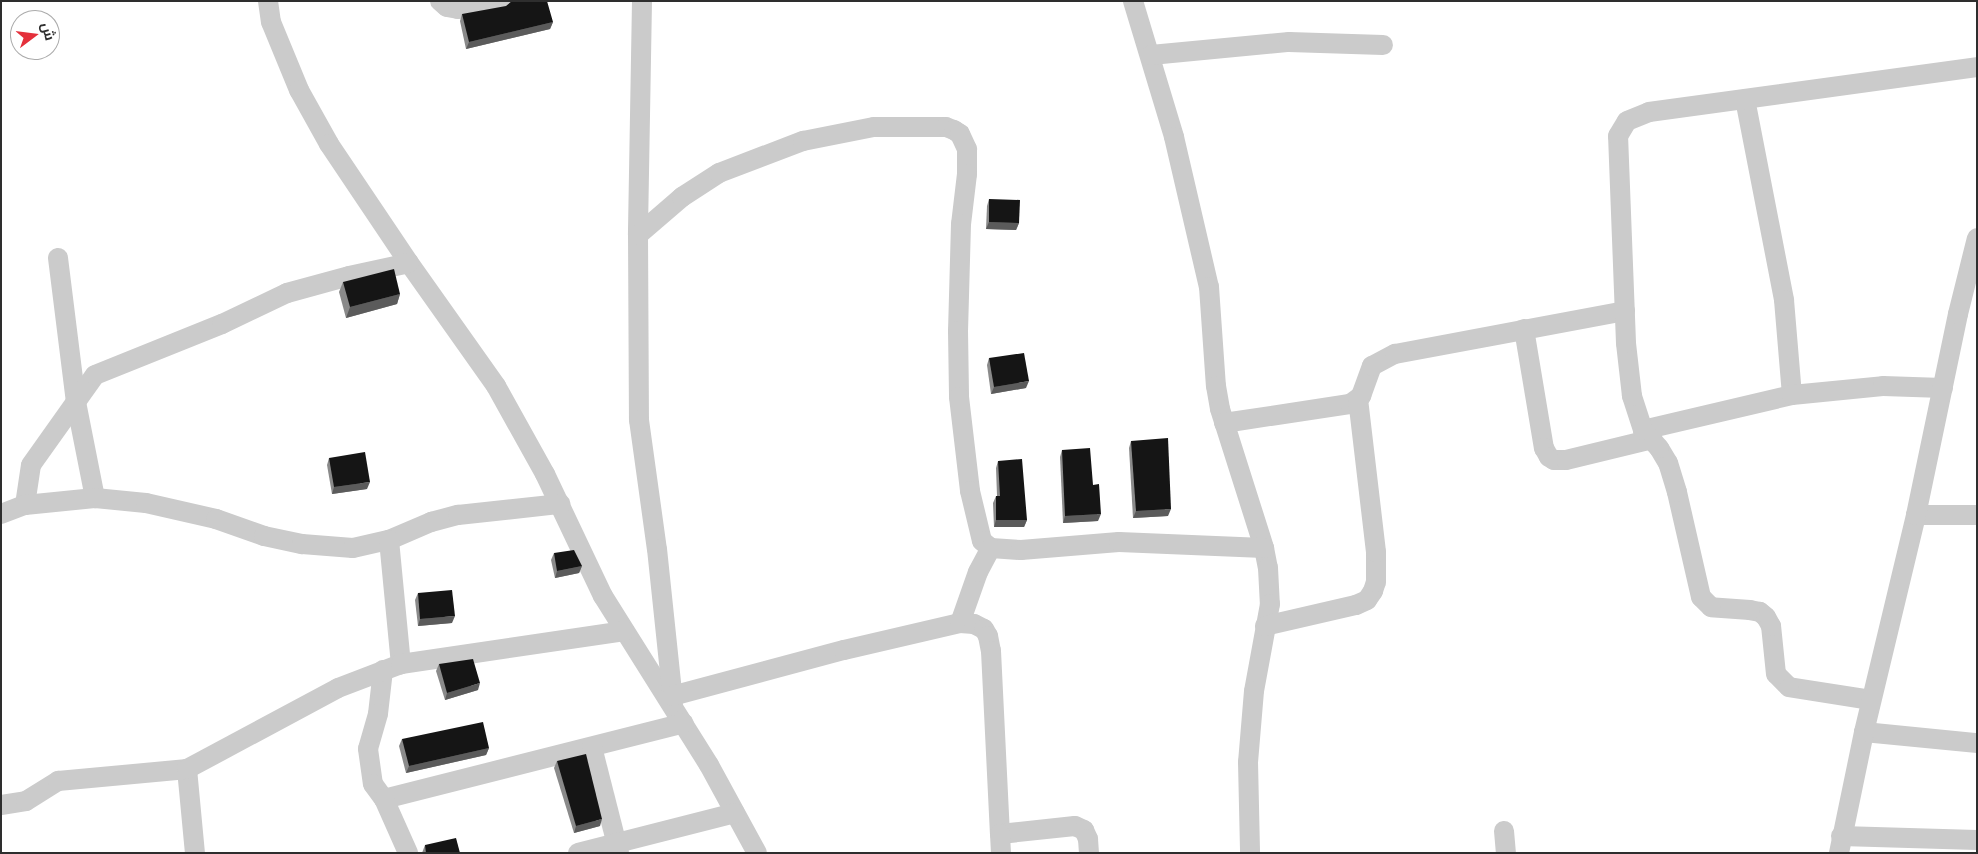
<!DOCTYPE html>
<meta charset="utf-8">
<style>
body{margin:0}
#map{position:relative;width:1978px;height:854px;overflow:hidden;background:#fff;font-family:Poppins,Cairo,sans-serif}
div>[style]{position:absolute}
.minor>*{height:20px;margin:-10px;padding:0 10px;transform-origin:10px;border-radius:10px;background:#cbcbcb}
.wall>*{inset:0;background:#8a8a8a}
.shaded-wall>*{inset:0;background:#5b5b5b}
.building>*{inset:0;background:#151515}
span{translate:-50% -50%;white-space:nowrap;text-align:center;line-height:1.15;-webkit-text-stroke:5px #fff;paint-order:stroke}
.frame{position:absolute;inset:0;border:2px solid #2e2e2e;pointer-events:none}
.north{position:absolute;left:10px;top:10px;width:50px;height:50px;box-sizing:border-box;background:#fff;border:1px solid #ababab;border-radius:50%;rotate:75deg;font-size:14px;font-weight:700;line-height:20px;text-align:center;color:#2e2e2e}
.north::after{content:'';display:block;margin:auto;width:18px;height:22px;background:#e4303b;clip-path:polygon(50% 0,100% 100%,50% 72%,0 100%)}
</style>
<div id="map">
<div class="minor">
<div style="left:268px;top:1px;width:21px;rotate:82deg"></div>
<div style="left:271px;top:22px;width:74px;rotate:67.6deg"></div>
<div style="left:299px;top:90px;width:62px;rotate:60.9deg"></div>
<div style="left:329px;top:144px;width:143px;rotate:56.1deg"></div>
<div style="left:409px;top:263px;width:151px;rotate:54.7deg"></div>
<div style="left:496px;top:386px;width:101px;rotate:60.9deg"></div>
<div style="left:545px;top:474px;width:135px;rotate:64.6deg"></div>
<div style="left:603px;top:596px;width:199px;rotate:57.9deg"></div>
<div style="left:709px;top:765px;width:100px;rotate:61.4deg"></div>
<div style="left:440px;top:1px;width:9px;rotate:41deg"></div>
<div style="left:447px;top:7px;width:11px;rotate:10deg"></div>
<div style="left:458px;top:9px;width:44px;rotate:-10.5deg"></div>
<div style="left:642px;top:1px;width:234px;rotate:91deg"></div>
<div style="left:638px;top:235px;width:185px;rotate:89.7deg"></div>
<div style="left:639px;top:420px;width:130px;rotate:82.1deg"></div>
<div style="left:657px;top:549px;width:154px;rotate:84deg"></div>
<div style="left:1133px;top:1px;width:142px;rotate:73.2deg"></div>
<div style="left:1174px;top:137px;width:154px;rotate:76.9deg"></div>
<div style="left:1209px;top:287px;width:99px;rotate:86deg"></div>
<div style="left:1216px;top:386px;width:23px;rotate:80deg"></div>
<div style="left:1220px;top:409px;width:146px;rotate:72.4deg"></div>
<div style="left:1264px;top:548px;width:20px;rotate:79deg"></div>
<div style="left:1268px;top:568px;width:36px;rotate:87deg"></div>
<div style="left:1270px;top:604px;width:88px;rotate:100.4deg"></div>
<div style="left:1254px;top:691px;width:71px;rotate:94.8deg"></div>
<div style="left:1248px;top:762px;width:91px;rotate:88.7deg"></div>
<div style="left:1151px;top:55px;width:139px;rotate:-5.4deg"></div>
<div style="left:1289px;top:42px;width:94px;rotate:1.8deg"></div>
<div style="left:1745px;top:99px;width:205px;rotate:79deg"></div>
<div style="left:1784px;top:300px;width:95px;rotate:85.2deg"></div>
<div style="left:638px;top:235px;width:58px;rotate:-40.8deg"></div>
<div style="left:682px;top:197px;width:44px;rotate:-33deg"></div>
<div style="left:719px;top:173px;width:90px;rotate:-20.9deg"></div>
<div style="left:803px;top:141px;width:72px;rotate:-11.2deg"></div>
<div style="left:874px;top:127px;width:72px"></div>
<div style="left:946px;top:127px;width:9px;rotate:21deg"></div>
<div style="left:954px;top:130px;width:7px;rotate:34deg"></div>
<div style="left:960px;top:134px;width:17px;rotate:65deg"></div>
<div style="left:967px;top:149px;width:25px;rotate:90deg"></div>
<div style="left:967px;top:174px;width:50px;rotate:96.8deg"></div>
<div style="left:961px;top:224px;width:107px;rotate:91.6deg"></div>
<div style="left:958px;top:331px;width:66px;rotate:89.1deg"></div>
<div style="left:959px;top:397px;width:95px;rotate:83.3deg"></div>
<div style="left:970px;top:491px;width:51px;rotate:76.5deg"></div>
<div style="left:982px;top:541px;width:11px;rotate:38deg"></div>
<div style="left:991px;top:548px;width:30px;rotate:4deg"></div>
<div style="left:1021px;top:550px;width:98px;rotate:-4.7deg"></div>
<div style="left:1119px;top:542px;width:145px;rotate:2.4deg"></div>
<div style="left:58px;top:258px;width:145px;rotate:82.9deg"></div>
<div style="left:76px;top:402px;width:98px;rotate:78.8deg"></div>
<div style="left:1524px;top:329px;width:121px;rotate:80.5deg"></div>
<div style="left:1544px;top:448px;width:10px;rotate:61deg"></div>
<div style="left:1549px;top:457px;width:6px;rotate:31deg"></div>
<div style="left:1554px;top:460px;width:12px"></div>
<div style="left:1566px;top:460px;width:89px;rotate:-13.7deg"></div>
<div style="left:1224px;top:423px;width:127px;rotate:-8.6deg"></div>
<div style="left:1350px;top:404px;width:14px;rotate:-36deg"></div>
<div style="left:1361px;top:396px;width:32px;rotate:-70deg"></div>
<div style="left:1372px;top:366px;width:26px;rotate:-28deg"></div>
<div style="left:1395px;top:354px;width:234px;rotate:-10.6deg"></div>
<div style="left:1643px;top:430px;width:153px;rotate:-13.2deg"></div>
<div style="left:1792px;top:395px;width:91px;rotate:-5.6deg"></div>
<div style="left:1883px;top:386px;width:60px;rotate:1.9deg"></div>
<div style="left:25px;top:505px;width:40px;rotate:-81.5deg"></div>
<div style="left:31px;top:465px;width:110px;rotate:-54.6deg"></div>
<div style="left:95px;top:375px;width:137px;rotate:-21.9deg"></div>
<div style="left:222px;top:324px;width:72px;rotate:-25.5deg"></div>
<div style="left:287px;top:293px;width:64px;rotate:-15.3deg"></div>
<div style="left:349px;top:276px;width:61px;rotate:-12.2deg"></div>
<div style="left:1px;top:514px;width:26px;rotate:-21deg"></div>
<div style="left:25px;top:505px;width:70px;rotate:-5.7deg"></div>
<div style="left:95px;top:498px;width:51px;rotate:5.6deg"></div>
<div style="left:146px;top:503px;width:72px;rotate:12.9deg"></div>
<div style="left:216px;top:519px;width:51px;rotate:19.5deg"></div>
<div style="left:264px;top:536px;width:39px;rotate:12deg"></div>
<div style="left:302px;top:544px;width:51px;rotate:4.5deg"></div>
<div style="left:353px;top:548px;width:37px;rotate:-13deg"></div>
<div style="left:389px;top:540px;width:46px;rotate:-23.2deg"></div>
<div style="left:431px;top:522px;width:28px;rotate:-15deg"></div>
<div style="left:458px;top:515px;width:103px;rotate:-6.2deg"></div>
<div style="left:1916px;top:515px;width:61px"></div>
<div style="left:389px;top:540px;width:125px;rotate:84.5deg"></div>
<div style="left:960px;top:623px;width:54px;rotate:-70.6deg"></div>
<div style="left:978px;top:572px;width:27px;rotate:-62deg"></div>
<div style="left:1265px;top:626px;width:93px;rotate:-13deg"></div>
<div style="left:1356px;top:605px;width:12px;rotate:-24deg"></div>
<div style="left:1367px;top:600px;width:11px;rotate:-56deg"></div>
<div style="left:1373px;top:591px;width:9px;rotate:-72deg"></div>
<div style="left:1376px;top:582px;width:30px;rotate:-90deg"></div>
<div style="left:1376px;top:552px;width:154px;rotate:-96.7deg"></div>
<div style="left:383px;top:670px;width:44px;rotate:96.5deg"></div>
<div style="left:378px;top:714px;width:36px;rotate:106deg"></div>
<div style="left:368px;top:749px;width:35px;rotate:82deg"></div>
<div style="left:373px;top:784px;width:19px;rotate:54deg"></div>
<div style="left:384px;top:799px;width:309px;rotate:-14.2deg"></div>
<div style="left:672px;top:696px;width:178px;rotate:-15deg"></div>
<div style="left:844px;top:650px;width:119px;rotate:-13.1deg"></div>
<div style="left:960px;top:623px;width:14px;rotate:4deg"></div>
<div style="left:974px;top:624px;width:11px;rotate:27deg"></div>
<div style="left:984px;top:629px;width:8px;rotate:60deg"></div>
<div style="left:988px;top:636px;width:15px;rotate:79deg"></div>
<div style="left:991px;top:651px;width:183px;rotate:87.2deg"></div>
<div style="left:1000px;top:834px;width:75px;rotate:-6.1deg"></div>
<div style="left:1075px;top:826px;width:10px;rotate:24deg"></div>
<div style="left:1084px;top:830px;width:10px;rotate:66deg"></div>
<div style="left:1088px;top:839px;width:14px;rotate:86deg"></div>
<div style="left:1871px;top:700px;width:83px;rotate:-171deg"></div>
<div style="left:1789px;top:687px;width:18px;rotate:-135deg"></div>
<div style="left:1776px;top:674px;width:48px;rotate:-95.9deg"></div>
<div style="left:1771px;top:626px;width:10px;rotate:-119deg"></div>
<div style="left:1766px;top:617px;width:8px;rotate:-140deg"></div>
<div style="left:1760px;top:612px;width:10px;rotate:-169deg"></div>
<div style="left:1750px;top:610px;width:39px;rotate:-176deg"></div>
<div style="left:1711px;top:607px;width:14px;rotate:-135deg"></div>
<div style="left:1701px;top:597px;width:108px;rotate:-102.9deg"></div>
<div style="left:1677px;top:492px;width:30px;rotate:-107deg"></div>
<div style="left:1668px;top:463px;width:17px;rotate:-121deg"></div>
<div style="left:1659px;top:448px;width:24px;rotate:-132deg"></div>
<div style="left:1643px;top:430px;width:36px;rotate:-108deg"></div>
<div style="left:1632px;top:396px;width:53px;rotate:-96.5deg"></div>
<div style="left:1626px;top:343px;width:207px;rotate:-92.2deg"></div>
<div style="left:1618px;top:136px;width:17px;rotate:-59deg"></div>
<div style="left:1627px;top:121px;width:24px;rotate:-22deg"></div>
<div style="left:1649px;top:112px;width:331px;rotate:-7.8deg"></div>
<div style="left:1864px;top:732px;width:114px;rotate:5.6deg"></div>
<div style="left:592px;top:747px;width:109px;rotate:75.7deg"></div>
<div style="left:187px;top:769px;width:84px;rotate:84.6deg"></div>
<div style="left:384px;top:799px;width:59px;rotate:66deg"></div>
<div style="left:1px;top:805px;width:25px;rotate:-9deg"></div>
<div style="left:26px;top:801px;width:38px;rotate:-32deg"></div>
<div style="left:58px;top:781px;width:130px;rotate:-5.3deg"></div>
<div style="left:187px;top:769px;width:171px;rotate:-28.2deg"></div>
<div style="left:338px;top:688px;width:67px;rotate:-20.9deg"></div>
<div style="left:401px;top:664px;width:226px;rotate:-8.4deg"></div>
<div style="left:1504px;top:831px;width:22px;rotate:85deg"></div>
<div style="left:1000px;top:834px;width:19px;rotate:87deg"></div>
<div style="left:1841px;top:836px;width:136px;rotate:1.7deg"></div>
<div style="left:578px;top:853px;width:162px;rotate:-14.3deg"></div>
<div style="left:1839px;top:853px;width:124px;rotate:-78.3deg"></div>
<div style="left:1864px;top:732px;width:223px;rotate:-76.5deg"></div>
<div style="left:1916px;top:515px;width:205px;rotate:-78.2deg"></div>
<div style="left:1958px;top:314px;width:78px;rotate:-76deg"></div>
</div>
<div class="wall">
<div style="clip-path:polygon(462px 14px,553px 22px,550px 29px,466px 49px,460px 21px)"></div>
<div style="clip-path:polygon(989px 199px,1019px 223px,1016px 230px,986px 229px,987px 206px)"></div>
<div style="clip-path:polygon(343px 282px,400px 294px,397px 304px,346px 318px,339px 292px)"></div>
<div style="clip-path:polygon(989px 358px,1026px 388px,991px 394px,987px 365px)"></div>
<div style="clip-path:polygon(1131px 441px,1168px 516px,1133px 518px,1129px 448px)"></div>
<div style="clip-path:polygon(1062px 450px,1093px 485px,1098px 521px,1063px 523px,1060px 457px)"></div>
<div style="clip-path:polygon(329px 458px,367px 489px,332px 494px,327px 465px)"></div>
<div style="clip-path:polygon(998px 461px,1027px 520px,1024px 527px,994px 527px,993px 503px,996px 496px,997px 496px,996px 468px)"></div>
<div style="clip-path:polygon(554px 553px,582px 566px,579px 573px,555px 578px,551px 560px)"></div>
<div style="clip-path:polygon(418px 593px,452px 623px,418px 626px,415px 600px)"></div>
<div style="clip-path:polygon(439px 664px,478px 690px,445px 700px,436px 671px)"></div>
<div style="clip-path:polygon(402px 739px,489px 748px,486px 755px,406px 773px,399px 746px)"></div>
<div style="clip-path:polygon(557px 761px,600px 826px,574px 833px,554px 768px)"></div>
<div style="clip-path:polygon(425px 845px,460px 853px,422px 853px)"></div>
</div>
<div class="shaded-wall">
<div style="clip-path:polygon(553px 22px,550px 29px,466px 49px,469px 42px)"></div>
<div style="clip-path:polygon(989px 222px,1019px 223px,1016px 230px,986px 229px)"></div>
<div style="clip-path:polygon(400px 294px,397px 304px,346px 318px,350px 307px)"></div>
<div style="clip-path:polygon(1029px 381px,1026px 388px,991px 394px,994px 387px)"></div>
<div style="clip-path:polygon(370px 482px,367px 489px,332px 494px,334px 487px)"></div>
<div style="clip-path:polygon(1171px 509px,1168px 516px,1133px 518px,1136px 511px)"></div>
<div style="clip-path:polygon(1101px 514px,1098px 521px,1063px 523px,1065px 516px)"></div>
<div style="clip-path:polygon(996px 520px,1027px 520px,1024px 527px,994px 527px)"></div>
<div style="clip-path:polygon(582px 566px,579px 573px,555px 578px,557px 571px)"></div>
<div style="clip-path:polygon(455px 616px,452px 623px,418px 626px,420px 619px)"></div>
<div style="clip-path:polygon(480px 683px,478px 690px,445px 700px,447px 693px)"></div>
<div style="clip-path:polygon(489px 748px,486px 755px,406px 773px,409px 766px)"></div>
<div style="clip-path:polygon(602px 819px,600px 826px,574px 833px,576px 826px)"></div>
</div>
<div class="building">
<div style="clip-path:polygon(512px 1px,547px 1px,553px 22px,469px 42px,462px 14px,506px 6px)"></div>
<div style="clip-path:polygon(989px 199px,1020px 200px,1019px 223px,989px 222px)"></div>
<div style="clip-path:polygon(394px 269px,400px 294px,350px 307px,343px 282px)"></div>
<div style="clip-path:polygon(1024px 353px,1029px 381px,994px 387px,989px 358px)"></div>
<div style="clip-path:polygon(1168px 438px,1171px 509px,1136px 511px,1131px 441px)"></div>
<div style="clip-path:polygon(1090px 448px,1093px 485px,1099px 484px,1101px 514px,1065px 516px,1062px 450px)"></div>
<div style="clip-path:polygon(365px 452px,370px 482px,334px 487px,329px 458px)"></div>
<div style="clip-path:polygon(1022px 459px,1027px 520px,996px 520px,996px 496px,1000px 496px,998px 461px)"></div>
<div style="clip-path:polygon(574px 550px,582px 566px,557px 571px,554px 553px)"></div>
<div style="clip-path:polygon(452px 590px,455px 616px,420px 619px,418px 593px)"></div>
<div style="clip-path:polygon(473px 659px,480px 683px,447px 693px,439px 664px)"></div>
<div style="clip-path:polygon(483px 722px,489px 748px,409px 766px,402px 739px)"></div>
<div style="clip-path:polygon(586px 754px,602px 819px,576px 826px,557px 761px)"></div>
<div style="clip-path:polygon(456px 838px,460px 853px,426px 853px,425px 845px)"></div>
</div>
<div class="frame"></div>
<div class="north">ش</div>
</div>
